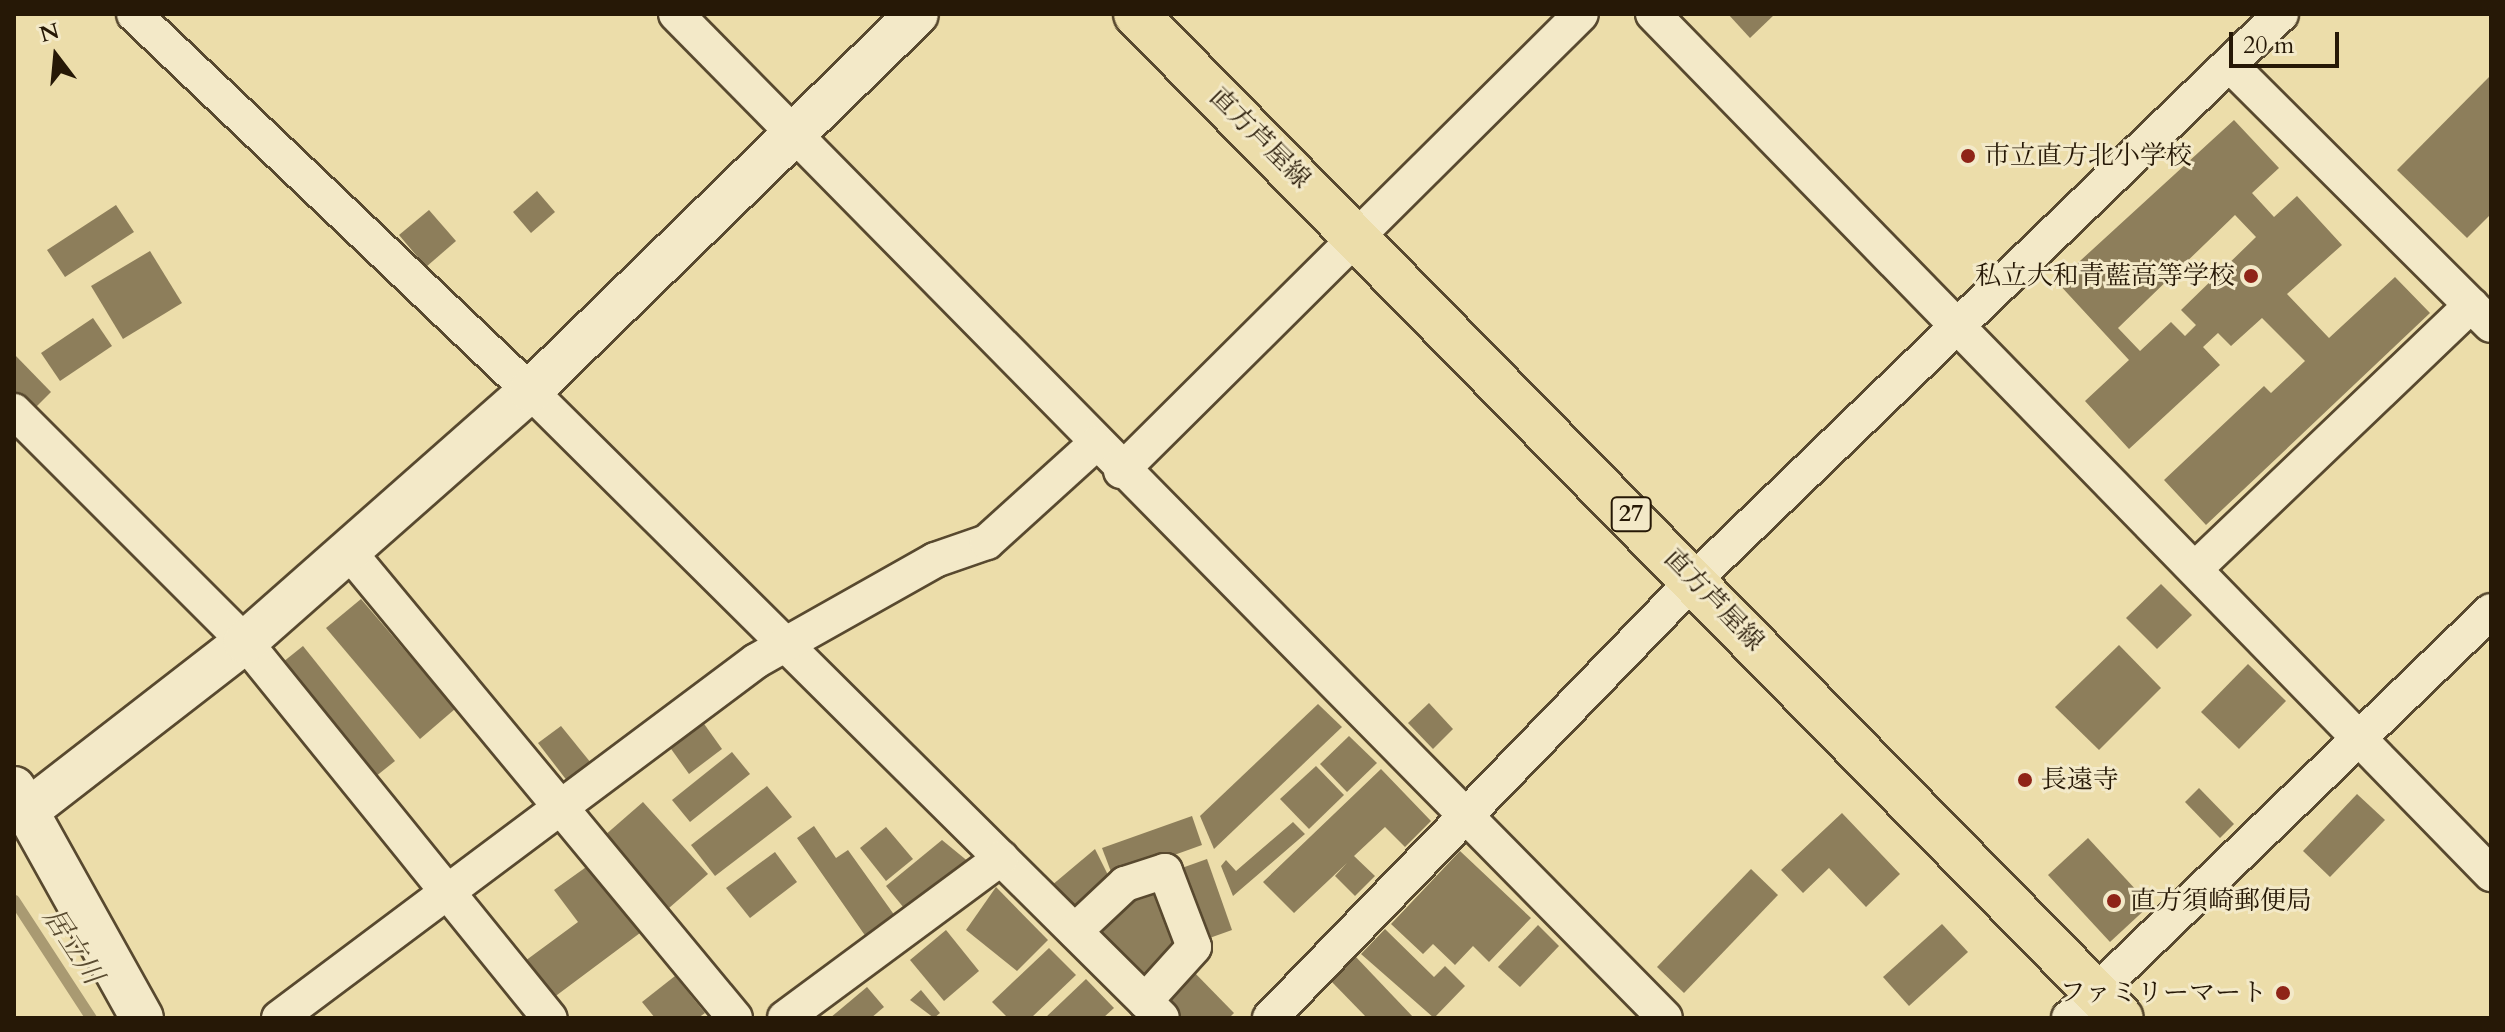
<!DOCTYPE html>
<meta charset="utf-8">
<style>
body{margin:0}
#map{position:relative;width:2505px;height:1032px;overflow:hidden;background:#ecddaa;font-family:Cardo,"Noto Serif JP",serif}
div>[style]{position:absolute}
.stream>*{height:11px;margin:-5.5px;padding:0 5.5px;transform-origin:5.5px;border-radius:5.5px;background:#a99a72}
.building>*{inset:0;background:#8d7e5b}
.roads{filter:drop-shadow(2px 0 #58492f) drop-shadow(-2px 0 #58492f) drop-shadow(0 2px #58492f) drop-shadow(0 -2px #58492f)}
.minor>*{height:34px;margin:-17px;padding:0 17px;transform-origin:17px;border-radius:17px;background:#f3e9c8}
.tertiary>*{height:42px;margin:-21px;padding:0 21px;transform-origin:21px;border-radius:21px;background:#f3e9c8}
.primary>*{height:44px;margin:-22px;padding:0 22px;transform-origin:22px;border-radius:22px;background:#ecddaa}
.dots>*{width:22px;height:22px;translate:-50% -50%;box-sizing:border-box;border:4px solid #f3e9c8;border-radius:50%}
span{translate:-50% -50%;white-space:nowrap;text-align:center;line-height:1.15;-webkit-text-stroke:6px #f3e9c8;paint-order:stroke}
.shield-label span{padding:2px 6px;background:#f3e9c8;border:2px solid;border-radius:6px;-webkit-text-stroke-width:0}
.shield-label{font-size:24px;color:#261806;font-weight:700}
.street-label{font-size:26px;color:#261806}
.poi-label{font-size:26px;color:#261806}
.left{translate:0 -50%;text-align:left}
.right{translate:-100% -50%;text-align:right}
.water-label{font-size:28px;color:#5a4c31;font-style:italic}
.frame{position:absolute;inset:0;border:16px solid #261806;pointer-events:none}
.north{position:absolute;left:16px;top:16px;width:80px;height:80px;-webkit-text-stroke:6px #f3e9c8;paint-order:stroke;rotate:344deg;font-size:22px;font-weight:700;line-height:32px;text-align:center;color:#261806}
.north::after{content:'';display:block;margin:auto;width:28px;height:36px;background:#261806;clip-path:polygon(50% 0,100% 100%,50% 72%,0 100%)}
.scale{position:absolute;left:2229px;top:32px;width:110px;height:36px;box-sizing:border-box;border:4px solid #261806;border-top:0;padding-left:10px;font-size:24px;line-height:28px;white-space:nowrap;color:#261806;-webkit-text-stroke:6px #f3e9c8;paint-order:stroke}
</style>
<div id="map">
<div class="stream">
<div style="left:14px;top:900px;width:141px;rotate:56.9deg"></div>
</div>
<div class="building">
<div style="clip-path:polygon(1728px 14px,1775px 14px,1750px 38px)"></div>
<div style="clip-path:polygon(2491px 75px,2491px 214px,2467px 238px,2397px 170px)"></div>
<div style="clip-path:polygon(evenodd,2234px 120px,2279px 168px,2252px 193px,2274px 217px,2297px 196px,2342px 245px,2287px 294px,2329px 338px,2395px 277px,2430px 313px,2206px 525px,2164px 480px,2264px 386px,2271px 393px,2305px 361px,2262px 318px,2231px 346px,2218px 333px,2203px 347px,2220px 365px,2129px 449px,2085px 401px,2129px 360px,2057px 282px,2234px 120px,2235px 215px,2256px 237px,2181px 310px,2196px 325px,2185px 336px,2171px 322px,2140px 351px,2118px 328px,2235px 215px)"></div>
<div style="clip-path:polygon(537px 191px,555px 212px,531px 233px,513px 212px)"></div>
<div style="clip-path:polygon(116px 205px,134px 232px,65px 277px,47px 250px)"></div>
<div style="clip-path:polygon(429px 210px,456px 241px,426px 267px,399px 235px)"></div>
<div style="clip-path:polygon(150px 251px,182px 303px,123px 339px,91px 286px)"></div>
<div style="clip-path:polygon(93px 318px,112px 346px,60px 381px,41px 353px)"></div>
<div style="clip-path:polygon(14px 354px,51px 392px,30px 413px,14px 397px)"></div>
<div style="clip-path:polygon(2161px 584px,2192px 615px,2157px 649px,2126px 618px)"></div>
<div style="clip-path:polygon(361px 599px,455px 709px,420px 739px,326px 628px)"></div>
<div style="clip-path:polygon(2119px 645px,2161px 688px,2099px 750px,2055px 707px)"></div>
<div style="clip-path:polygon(303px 646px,395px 761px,375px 777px,283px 662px)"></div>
<div style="clip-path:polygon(2248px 664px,2286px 701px,2239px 749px,2201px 712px)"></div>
<div style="clip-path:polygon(1429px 703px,1453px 729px,1433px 749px,1408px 723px)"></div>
<div style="clip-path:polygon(1318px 704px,1342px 727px,1214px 849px,1200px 816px)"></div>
<div style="clip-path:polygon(702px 721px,722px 749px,689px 774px,669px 746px)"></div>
<div style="clip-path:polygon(561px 726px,591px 763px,568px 782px,538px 743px)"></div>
<div style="clip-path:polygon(1349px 736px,1377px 763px,1347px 792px,1320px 764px)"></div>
<div style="clip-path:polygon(732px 752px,750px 774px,690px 822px,672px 800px)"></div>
<div style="clip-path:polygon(1316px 766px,1344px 795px,1309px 829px,1280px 799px)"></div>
<div style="clip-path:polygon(1381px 769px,1431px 821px,1405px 847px,1385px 827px,1354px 856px,1375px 876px,1355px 896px,1335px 876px,1347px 863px,1294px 913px,1263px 882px)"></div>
<div style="clip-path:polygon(767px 786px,792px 817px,715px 876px,691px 845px)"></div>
<div style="clip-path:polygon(2199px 788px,2234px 824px,2220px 838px,2185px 802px)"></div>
<div style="clip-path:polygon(2357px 794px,2385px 820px,2330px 877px,2303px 851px)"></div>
<div style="clip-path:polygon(643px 802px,708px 874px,669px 908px,604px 836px)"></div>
<div style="clip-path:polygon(1842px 813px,1900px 874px,1866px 907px,1829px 868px,1803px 893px,1781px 870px)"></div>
<div style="clip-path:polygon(1192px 816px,1202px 845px,1113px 877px,1102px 848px)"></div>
<div style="clip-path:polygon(1293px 822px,1305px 834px,1233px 896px,1221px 866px,1226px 860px,1236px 871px)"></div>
<div style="clip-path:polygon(814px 826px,836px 858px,848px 850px,900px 923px,871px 944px,797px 838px)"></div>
<div style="clip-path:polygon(886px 827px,913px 859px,886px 881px,860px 848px)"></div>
<div style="clip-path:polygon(2088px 838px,2150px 905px,2110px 942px,2048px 875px)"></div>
<div style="clip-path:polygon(942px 840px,970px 863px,908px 913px,886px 886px)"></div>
<div style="clip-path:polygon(1095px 849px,1112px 883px,1071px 917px,1045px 891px)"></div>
<div style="clip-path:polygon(1460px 851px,1531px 918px,1489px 962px,1473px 946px,1455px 965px,1433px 944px,1423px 954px,1391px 924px)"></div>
<div style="clip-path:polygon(775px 852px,797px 882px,750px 918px,726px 888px)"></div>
<div style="clip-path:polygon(1207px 859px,1232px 930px,1204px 940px,1179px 869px)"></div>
<div style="clip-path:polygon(589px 865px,640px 933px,553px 998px,525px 961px,578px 922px,554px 890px)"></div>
<div style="clip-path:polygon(1751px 869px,1778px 895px,1684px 993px,1657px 967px)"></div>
<div style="clip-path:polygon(1162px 883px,1183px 946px,1143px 986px,1095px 937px,1130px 894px)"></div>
<div style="clip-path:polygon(996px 887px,1048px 940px,1017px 971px,966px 930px)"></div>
<div style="clip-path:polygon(1942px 924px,1968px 952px,1909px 1006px,1883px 977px)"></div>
<div style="clip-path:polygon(1538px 925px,1559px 946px,1520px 987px,1498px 967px)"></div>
<div style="clip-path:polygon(1385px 929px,1434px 977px,1445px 966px,1465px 986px,1434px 1018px,1361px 954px)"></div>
<div style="clip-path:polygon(946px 930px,979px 971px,944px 1001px,910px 960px)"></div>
<div style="clip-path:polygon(1049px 948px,1076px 975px,1031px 1018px,1008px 1018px,992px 1002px)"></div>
<div style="clip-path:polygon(1355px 956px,1414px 1018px,1367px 1018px,1330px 980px)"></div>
<div style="clip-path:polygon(1191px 969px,1234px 1013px,1229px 1018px,1178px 1018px,1159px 999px)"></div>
<div style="clip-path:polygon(675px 976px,705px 1013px,698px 1018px,655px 1018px,642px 1002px)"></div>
<div style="clip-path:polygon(1086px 979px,1114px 1008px,1103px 1018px,1045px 1018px)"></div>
<div style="clip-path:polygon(867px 987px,884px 1007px,871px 1018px,830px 1018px)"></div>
<div style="clip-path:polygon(921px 990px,940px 1013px,934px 1018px,910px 1000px)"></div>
</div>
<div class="roads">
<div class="minor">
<div style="left:134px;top:14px;width:547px;rotate:43.59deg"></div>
<div style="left:530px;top:391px;width:890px;rotate:44.77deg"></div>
<div style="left:676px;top:14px;width:1409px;rotate:45.43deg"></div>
<div style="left:1653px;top:14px;width:1201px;rotate:45.74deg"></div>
<div style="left:2230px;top:65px;width:368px;rotate:44.9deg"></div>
<div style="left:14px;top:411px;width:327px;rotate:45deg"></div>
<div style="left:245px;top:642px;width:484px;rotate:51deg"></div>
<div style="left:1121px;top:471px;width:648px;rotate:-44.81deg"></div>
<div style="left:349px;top:552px;width:605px;rotate:50.36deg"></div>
<div style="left:2195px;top:569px;width:382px;rotate:-43.7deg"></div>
<div style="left:1075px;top:931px;width:69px;rotate:-43.2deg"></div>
<div style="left:1125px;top:884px;width:42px;rotate:-18deg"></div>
<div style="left:1165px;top:871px;width:81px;rotate:69.1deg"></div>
<div style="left:1194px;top:947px;width:73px;rotate:132.2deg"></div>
<div style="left:279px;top:1018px;width:596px;rotate:-36.81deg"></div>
<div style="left:756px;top:661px;width:206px;rotate:-29.4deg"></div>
<div style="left:935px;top:560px;width:55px;rotate:-19.1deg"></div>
<div style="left:987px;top:542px;width:146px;rotate:-42.2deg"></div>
<div style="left:785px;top:1018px;width:269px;rotate:-36.5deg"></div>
<div style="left:1270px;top:1018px;width:611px;rotate:-45.93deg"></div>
<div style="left:1695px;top:579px;width:814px;rotate:-43.95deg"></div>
<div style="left:2069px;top:1018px;width:586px;rotate:-43.96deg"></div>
</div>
<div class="tertiary">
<div style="left:14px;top:788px;width:263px;rotate:60.9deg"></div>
<div style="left:27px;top:811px;width:276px;rotate:-37.8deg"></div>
<div style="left:245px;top:642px;width:380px;rotate:-41.4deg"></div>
<div style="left:530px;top:391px;width:540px;rotate:-44.25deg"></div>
</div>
<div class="primary">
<div style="left:1136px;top:14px;width:1406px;rotate:45.55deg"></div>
</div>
</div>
<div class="dots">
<div style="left:1968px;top:156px;background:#8f2418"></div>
<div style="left:2251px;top:276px;background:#8f2418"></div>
<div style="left:2025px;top:780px;background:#8f2418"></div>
<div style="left:2114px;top:901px;background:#8f2418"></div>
<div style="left:2283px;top:993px;background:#8f2418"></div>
</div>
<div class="shield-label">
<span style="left:1631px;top:514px">27</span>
</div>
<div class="street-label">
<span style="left:1260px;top:138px;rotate:45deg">直方芦屋線</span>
<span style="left:1714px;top:600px;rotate:46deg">直方芦屋線</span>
</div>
<div class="poi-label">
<span class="left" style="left:1984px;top:156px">市立直方北小学校</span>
<span class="right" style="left:2235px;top:276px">私立大和青藍高等学校</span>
<span class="left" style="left:2041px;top:780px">長遠寺</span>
<span class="left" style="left:2130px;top:901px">直方須崎郵便局</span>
<span class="right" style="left:2267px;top:993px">ファミリーマート</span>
</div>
<div class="water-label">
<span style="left:73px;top:946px;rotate:57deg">居立川</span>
</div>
<div class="frame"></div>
<div class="north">N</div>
<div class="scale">20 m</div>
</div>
